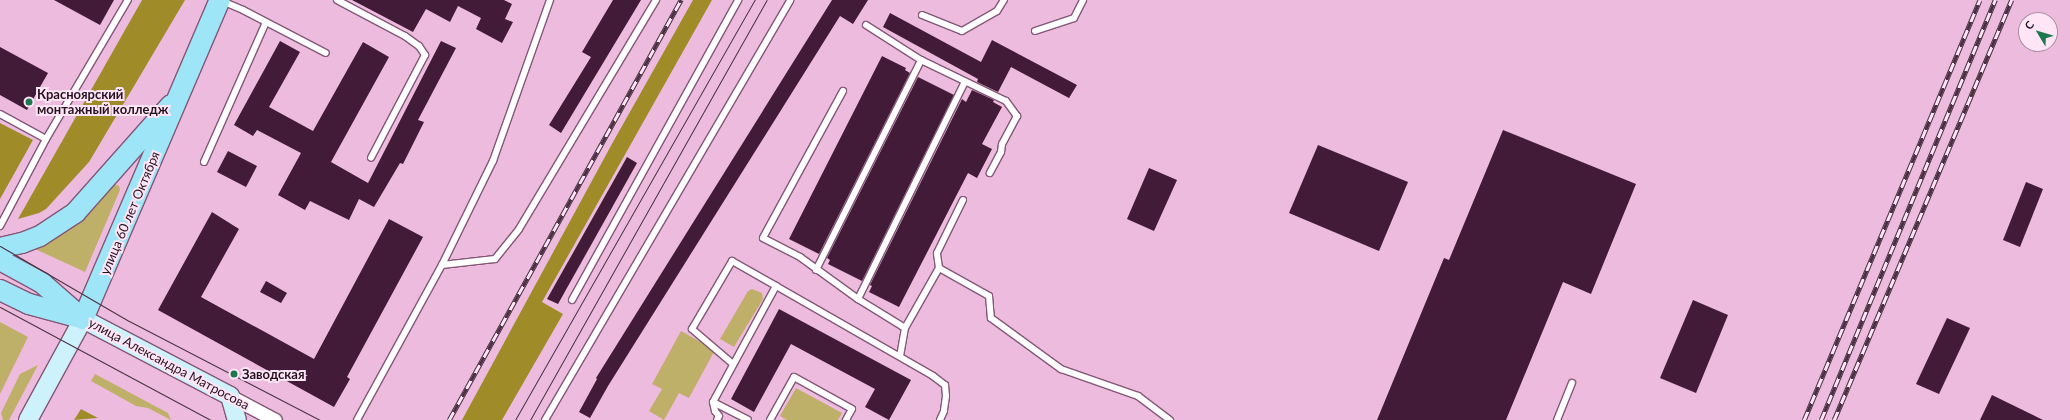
<!DOCTYPE html>
<meta charset="utf-8">
<style>
body{margin:0}
#map{position:relative;width:2070px;height:420px;overflow:hidden;background:#edbbde;font-family:Lato,sans-serif}
div>[style]{position:absolute}
.green>*{inset:0;background:#bfb069}
.forest>*{inset:0;background:#9f8c29}
.building>*{inset:0;background:#411b37}
.roads{filter:drop-shadow(1px 0 #835776) drop-shadow(-1px 0 #835776) drop-shadow(0 1px #835776) drop-shadow(0 -1px #835776)}
.lane>*{height:6px;margin:-3px;padding:0 3px;transform-origin:3px;border-radius:3px;background:#fff}
.street>*{height:13px;margin:-6.5px;padding:0 6.5px;transform-origin:6.5px;border-radius:6.5px;background:#fff}
.secondary>*{height:18px;margin:-9px;padding:0 9px;transform-origin:9px;border-radius:9px;background:#cef2fb}
.primary>*{height:20px;margin:-10px;padding:0 10px;transform-origin:10px;border-radius:10px;background:#9ee5f8}
.tram>*{height:1px;margin:-0.5px;padding:0 0.5px;transform-origin:0.5px;border-radius:0.5px;background:#483141}
.rail>*{height:4.5px;margin-top:-2.25px;transform-origin:0;background:repeating-linear-gradient(90deg,#ffe5f6 0 9px,#483141 0 18px);box-sizing:border-box;border-block:1px solid #483141}
.dots>*{width:11px;height:11px;translate:-50% -50%;box-sizing:border-box;border:2px solid #ffe5f6;border-radius:50%}
span{translate:-50% -50%;white-space:nowrap;text-align:center;line-height:1.15;-webkit-text-stroke:4px #ffe5f6;paint-order:stroke}
.poi-label{font-size:13px;color:#251320;font-weight:700}
.left{translate:0 -50%;text-align:left}
.street-label{font-size:13px;color:#251320}
.north{position:absolute;left:2018px;top:12px;width:40px;height:40px;box-sizing:border-box;background:#ffe5f6;border:1px solid #a891a0;border-radius:50%;rotate:308deg;font-size:11px;font-weight:700;line-height:16px;text-align:center;color:#251320}
.north::after{content:'';display:block;margin:auto;width:14px;height:18px;background:#1c784e;clip-path:polygon(50% 0,100% 100%,50% 72%,0 100%)}
</style>
<div id="map">
<div class="green">
<div style="clip-path:polygon(114px 184px,119px 186px,120px 190px,85px 272px,35px 249px,71px 225px)"></div>
<div style="clip-path:polygon(752px 289px,762px 293px,763px 299px,734px 347px,720px 339px,748px 291px)"></div>
<div style="clip-path:polygon(0 322px,28px 337px,0 394px)"></div>
<div style="clip-path:polygon(681px 331px,715px 350px,689px 398px,679px 393px,664px 420px,649px 411px,662px 389px,652px 384px)"></div>
<div style="clip-path:polygon(38px 365px,9px 420px,3px 420px,1px 413px,20px 374px)"></div>
<div style="clip-path:polygon(95px 374px,168px 413px,171px 420px,148px 408px,136px 406px,91px 381px)"></div>
<div style="clip-path:polygon(796px 388px,842px 413px,838px 420px,787px 420px,780px 416px)"></div>
</div>
<div class="forest">
<div style="clip-path:polygon(142px 0,185px 0,89px 162px,46px 209px,39px 213px,18px 219px)"></div>
<div style="clip-path:polygon(693px 0,712px 0,542px 302px,563px 314px,502px 420px,462px 420px,613px 142px)"></div>
<div style="clip-path:polygon(0 123px,33px 140px,0 199px)"></div>
<div style="clip-path:polygon(81px 409px,98px 418px,74px 420px)"></div>
</div>
<div class="building">
<div style="clip-path:polygon(54px 0,114px 0,100px 25px)"></div>
<div style="clip-path:polygon(352px 0,504px 0,512px 4px,505px 19px,513px 22px,502px 43px,476px 29px,481px 18px,458px 6px,450px 22px,426px 9px,413px 32px)"></div>
<div style="clip-path:polygon(613px 0,641px 0,561px 133px,549px 125px,591px 57px,582px 52px)"></div>
<div style="clip-path:polygon(832px 0,868px 0,853px 24px,840px 16px,608px 386px,590px 418px,579px 412px,597px 379px,596px 378px)"></div>
<div style="clip-path:polygon(890px 13px,981px 62px,992px 40px,1077px 85px,1069px 98px,1011px 67px,998px 92px,977px 82px,978px 79px,883px 27px)"></div>
<div style="clip-path:polygon(280px 41px,300px 52px,269px 107px,313px 131px,363px 42px,389px 57px,331px 162px,368px 183px,441px 41px,456px 48px,418px 120px,424px 122px,403px 164px,400px 163px,374px 207px,359px 199px,349px 220px,310px 201px,305px 210px,278px 195px,301px 153px,257px 130px,253px 136px,234px 125px)"></div>
<div style="clip-path:polygon(0 47px,48px 73px,27px 110px,0 95px)"></div>
<div style="clip-path:polygon(882px 56px,906px 68px,905px 70px,910px 73px,819px 254px,789px 239px)"></div>
<div style="clip-path:polygon(918px 77px,954px 95px,862px 281px,828px 264px,830px 260px,827px 258px)"></div>
<div style="clip-path:polygon(972px 90px,994px 100px,993px 102px,1002px 107px,982px 144px,992px 149px,977px 178px,968px 173px,899px 307px,869px 292px,872px 286px,870px 285px,962px 99px,966px 102px)"></div>
<div style="clip-path:polygon(1503px 130px,1636px 184px,1591px 294px,1563px 282px,1506px 420px,1377px 420px,1444px 258px,1449px 260px)"></div>
<div style="clip-path:polygon(1318px 145px,1408px 182px,1379px 251px,1289px 213px)"></div>
<div style="clip-path:polygon(228px 151px,257px 166px,246px 187px,217px 172px)"></div>
<div style="clip-path:polygon(627px 157px,637px 163px,558px 304px,547px 299px)"></div>
<div style="clip-path:polygon(1149px 168px,1177px 180px,1154px 231px,1127px 219px)"></div>
<div style="clip-path:polygon(2026px 182px,2043px 189px,2020px 247px,2003px 240px)"></div>
<div style="clip-path:polygon(212px 212px,239px 229px,201px 297px,314px 359px,389px 219px,423px 237px,347px 377px,350px 379px,334px 407px,158px 310px)"></div>
<div style="clip-path:polygon(266px 281px,287px 293px,281px 303px,260px 292px)"></div>
<div style="clip-path:polygon(1693px 300px,1728px 315px,1696px 393px,1660px 378px)"></div>
<div style="clip-path:polygon(779px 309px,911px 380px,889px 420px,865px 407px,875px 389px,791px 344px,754px 412px,731px 399px)"></div>
<div style="clip-path:polygon(1947px 318px,1970px 328px,1939px 394px,1916px 384px)"></div>
<div style="clip-path:polygon(1992px 395px,2043px 420px,1980px 420px)"></div>
</div>
<div class="roads">
<div class="lane">
<div style="left:337px;top:0;width:77px;rotate:27.9deg"></div>
<div style="left:405px;top:36px;width:17px;rotate:36deg"></div>
<div style="left:419px;top:46px;width:11px;rotate:56deg"></div>
<div style="left:425px;top:55px;width:116px;rotate:117.7deg"></div>
<div style="left:222px;top:1px;width:23px;rotate:23deg"></div>
<div style="left:243px;top:10px;width:93px;rotate:27.4deg"></div>
<div style="left:922px;top:15px;width:43px;rotate:21.8deg"></div>
<div style="left:962px;top:31px;width:40px;rotate:-29.7deg"></div>
<div style="left:997px;top:11px;width:13px;rotate:-58deg"></div>
<div style="left:866px;top:25px;width:65px;rotate:32.5deg"></div>
<div style="left:1035px;top:31px;width:41px;rotate:-18.4deg"></div>
<div style="left:1074px;top:18px;width:20px;rotate:-63deg"></div>
<div style="left:843px;top:91px;width:167px;rotate:118.6deg"></div>
<div style="left:763px;top:238px;width:42px;rotate:27.2deg"></div>
<div style="left:800px;top:257px;width:72px;rotate:35.9deg"></div>
<div style="left:858px;top:299px;width:55px;rotate:31.7deg"></div>
<div style="left:905px;top:328px;width:28px;rotate:100deg"></div>
<div style="left:0;top:114px;width:52px;rotate:28.5deg"></div>
<div style="left:204px;top:162px;width:153px;rotate:-66.1deg"></div>
<div style="left:0;top:226px;width:98px;rotate:-62.1deg"></div>
<div style="left:46px;top:139px;width:161px;rotate:-59.5deg"></div>
<div style="left:442px;top:265px;width:53px;rotate:-6.5deg"></div>
<div style="left:495px;top:259px;width:38px;rotate:-51deg"></div>
<div style="left:519px;top:229px;width:267px;rotate:-59.1deg"></div>
<div style="left:939px;top:268px;width:15px;rotate:-98deg"></div>
<div style="left:937px;top:253px;width:59px;rotate:-63.9deg"></div>
<div style="left:816px;top:270px;width:235px;rotate:-63.4deg"></div>
<div style="left:921px;top:60px;width:94px;rotate:25.8deg"></div>
<div style="left:1006px;top:101px;width:19px;rotate:54deg"></div>
<div style="left:1017px;top:116px;width:32px;rotate:118deg"></div>
<div style="left:1002px;top:144px;width:8px;rotate:97deg"></div>
<div style="left:1001px;top:152px;width:24px;rotate:118deg"></div>
<div style="left:858px;top:299px;width:242px;rotate:-63.8deg"></div>
<div style="left:572px;top:300px;width:343px;rotate:-61deg"></div>
<div style="left:905px;top:328px;width:69px;rotate:-60.5deg"></div>
<div style="left:939px;top:268px;width:57px;rotate:29.2deg"></div>
<div style="left:989px;top:296px;width:22px;rotate:85deg"></div>
<div style="left:991px;top:318px;width:87px;rotate:36.1deg"></div>
<div style="left:1061px;top:369px;width:82px;rotate:19.3deg"></div>
<div style="left:1138px;top:396px;width:40px;rotate:37deg"></div>
<div style="left:733px;top:364px;width:54px;rotate:-139.5deg"></div>
<div style="left:692px;top:329px;width:79px;rotate:-59.5deg"></div>
<div style="left:732px;top:261px;width:51px;rotate:29.6deg"></div>
<div style="left:713px;top:402px;width:39px;rotate:27deg"></div>
<div style="left:357px;top:420px;width:177px;rotate:-61.3deg"></div>
<div style="left:442px;top:265px;width:116px;rotate:-63.9deg"></div>
<div style="left:493px;top:161px;width:171px;rotate:-70.5deg"></div>
<div style="left:545px;top:420px;width:486px;rotate:-59.7deg"></div>
<div style="left:717px;top:420px;width:4px;rotate:-63deg"></div>
<div style="left:719px;top:416px;width:6px;rotate:-129deg"></div>
<div style="left:715px;top:411px;width:9px;rotate:-103deg"></div>
<div style="left:713px;top:402px;width:132px;rotate:-61.5deg"></div>
<div style="left:776px;top:286px;width:181px;rotate:29.8deg"></div>
<div style="left:933px;top:376px;width:15px;rotate:37deg"></div>
<div style="left:945px;top:385px;width:11px;rotate:85deg"></div>
<div style="left:946px;top:396px;width:15px;rotate:98deg"></div>
<div style="left:944px;top:411px;width:10px;rotate:114deg"></div>
<div style="left:770px;top:420px;width:49px;rotate:-60.8deg"></div>
<div style="left:794px;top:377px;width:66px;rotate:28.9deg"></div>
<div style="left:852px;top:409px;width:13px;rotate:119deg"></div>
<div style="left:1557px;top:420px;width:40px;rotate:-68deg"></div>
</div>
<div class="street">
<div style="left:230px;top:396px;width:51px;rotate:28.1deg"></div>
</div>
<div class="secondary">
<div style="left:28px;top:420px;width:115px;rotate:-61.4deg"></div>
<div style="left:83px;top:319px;width:166px;rotate:27.6deg"></div>
<div style="left:230px;top:396px;width:25px;rotate:74deg"></div>
</div>
<div class="primary">
<div style="left:0;top:248px;width:23px;rotate:-13deg"></div>
<div style="left:22px;top:243px;width:19px;rotate:-21deg"></div>
<div style="left:40px;top:236px;width:42px;rotate:-33.3deg"></div>
<div style="left:75px;top:213px;width:144px;rotate:-48.4deg"></div>
<div style="left:0;top:260px;width:48px;rotate:28.7deg"></div>
<div style="left:42px;top:283px;width:55px;rotate:41.3deg"></div>
<div style="left:0;top:290px;width:32px;rotate:26deg"></div>
<div style="left:29px;top:304px;width:50px;rotate:15.2deg"></div>
<div style="left:83px;top:319px;width:347px;rotate:-66.8deg"></div>
</div>
</div>
<div class="tram">
<div style="left:0;top:246px;width:149px;rotate:30.2deg"></div>
<div style="left:129px;top:321px;width:215px;rotate:27.4deg"></div>
<div style="left:0;top:307px;width:239px;rotate:28.2deg"></div>
<div style="left:515px;top:420px;width:484px;rotate:-60.3deg"></div>
<div style="left:530px;top:420px;width:482px;rotate:-60.6deg"></div>
</div>
<div class="rail">
<div style="left:449px;top:420px;width:480px;rotate:-61.1deg"></div>
<div style="left:1804px;top:420px;width:455px;rotate:-67.3deg"></div>
<div style="left:1821px;top:420px;width:455px;rotate:-67.5deg"></div>
<div style="left:1834px;top:420px;width:456px;rotate:-67.1deg"></div>
</div>
<div class="dots">
<div style="left:29px;top:102px;background:#1c784e"></div>
<div style="left:234px;top:374px;background:#1c784e"></div>
</div>
<div class="poi-label">
<span class="left" style="left:37px;top:102px">Красноярский<br>монтажный колледж</span>
<span class="left" style="left:242px;top:374px">Заводская</span>
</div>
<div class="street-label">
<span style="left:130px;top:213px;rotate:-67deg">улица 60 лет Октября</span>
<span style="left:169px;top:364px;rotate:28deg">улица Александра Матросова</span>
</div>
<div class="north">С</div>
</div>
